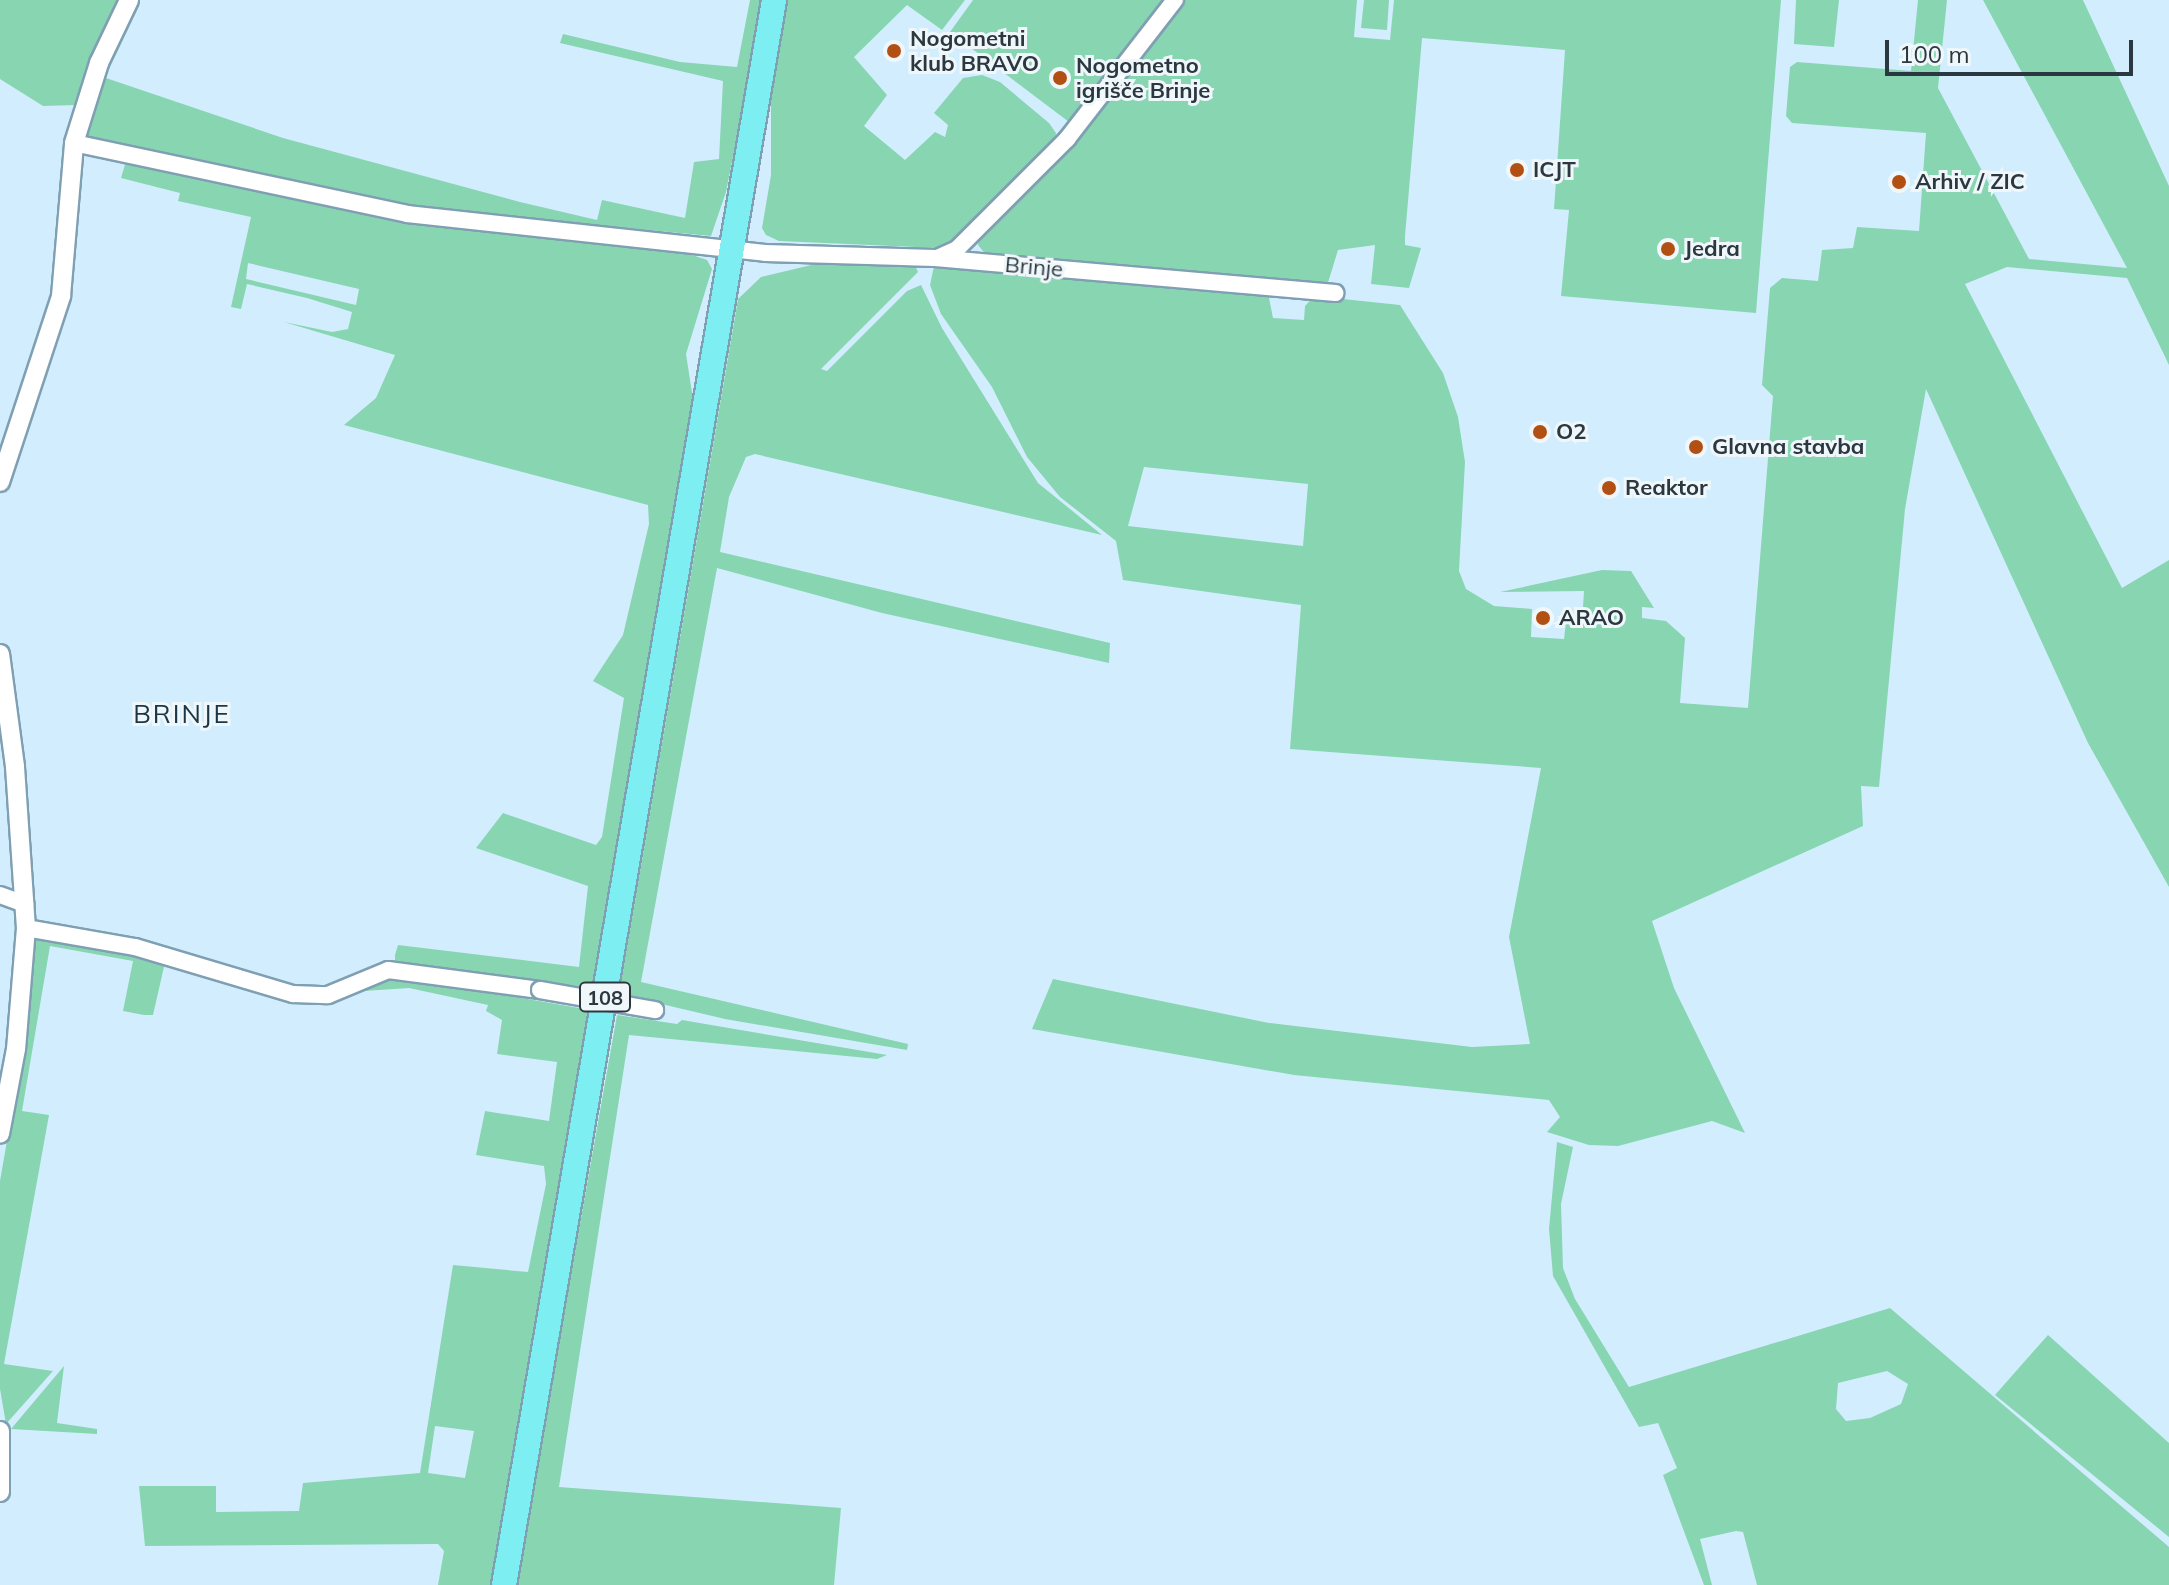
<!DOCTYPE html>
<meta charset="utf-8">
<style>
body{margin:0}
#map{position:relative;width:2169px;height:1585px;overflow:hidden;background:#d2eefe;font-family:Mulish,sans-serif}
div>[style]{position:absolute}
.green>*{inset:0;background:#88d5b2}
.roads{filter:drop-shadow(2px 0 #7f9fb2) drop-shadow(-2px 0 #7f9fb2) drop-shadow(0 2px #7f9fb2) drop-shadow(0 -2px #7f9fb2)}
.minor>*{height:16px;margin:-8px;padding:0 8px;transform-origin:8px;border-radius:8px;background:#fff}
.tertiary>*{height:18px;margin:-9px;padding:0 9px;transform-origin:9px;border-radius:9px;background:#fff}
.primary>*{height:24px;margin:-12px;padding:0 12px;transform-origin:12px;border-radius:12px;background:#7deef2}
.bridges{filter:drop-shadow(2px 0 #7f9fb2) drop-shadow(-2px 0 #7f9fb2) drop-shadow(0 2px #7f9fb2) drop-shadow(0 -2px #7f9fb2)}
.minor-bridge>*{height:16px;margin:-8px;padding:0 8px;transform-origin:8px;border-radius:8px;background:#fff}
.dots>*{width:22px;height:22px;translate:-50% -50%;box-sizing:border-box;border:4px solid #f0f7fb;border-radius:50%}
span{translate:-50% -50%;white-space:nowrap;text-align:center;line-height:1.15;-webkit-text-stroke:6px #f0f7fb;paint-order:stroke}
.shield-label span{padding:2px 6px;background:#f0f7fb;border:2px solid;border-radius:6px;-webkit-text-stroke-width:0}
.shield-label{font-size:20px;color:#2b3840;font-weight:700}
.poi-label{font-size:22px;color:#2b3840;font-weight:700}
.left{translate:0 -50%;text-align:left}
.street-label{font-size:22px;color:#2b3840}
.quarter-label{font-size:26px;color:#1a3747;letter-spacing:2px}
.scale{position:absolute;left:1885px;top:40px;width:248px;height:36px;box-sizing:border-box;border:4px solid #2b3840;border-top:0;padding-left:10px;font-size:24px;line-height:28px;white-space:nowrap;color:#2b3840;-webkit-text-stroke:6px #f0f7fb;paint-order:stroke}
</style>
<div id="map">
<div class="green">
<div style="clip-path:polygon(0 0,121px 0,76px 105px,43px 106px,0 79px)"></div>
<div style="clip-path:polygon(750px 0,764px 0,726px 192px,711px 236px,410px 207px,86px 136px,103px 77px,283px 138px,520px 202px,597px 220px,602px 200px,685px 218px,694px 162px,719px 159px,723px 81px,560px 43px,563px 34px,680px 62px,737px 67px)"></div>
<div style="clip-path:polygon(786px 0,965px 0,942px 30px,907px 5px,854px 57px,887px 95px,864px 126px,905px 160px,935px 132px,945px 137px,948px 125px,934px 113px,963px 78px,982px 75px,1000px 82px,1049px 123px,1056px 133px,1054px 145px,965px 232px,939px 248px,779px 241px,766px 235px,762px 228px,771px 175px,771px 87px)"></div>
<div style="clip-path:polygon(973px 0,1167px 0,1073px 125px,950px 32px)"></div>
<div style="clip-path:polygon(1184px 0,1357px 0,1354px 37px,1390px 40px,1394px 0,1781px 0,1756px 313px,1561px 296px,1569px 210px,1554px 209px,1565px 50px,1422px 38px,1405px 236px,1405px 245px,1421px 248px,1409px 288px,1371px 284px,1375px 245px,1338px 250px,1327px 286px,987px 256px,978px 245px,979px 235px,1094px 118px)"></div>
<div style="clip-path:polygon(1364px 0,1389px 0,1387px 30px,1361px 28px)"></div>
<div style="clip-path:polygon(1796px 0,1839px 0,1834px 47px,1794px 44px)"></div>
<div style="clip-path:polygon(evenodd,1918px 0,1947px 0,1938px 88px,2029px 259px,2127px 268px,1983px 0,2083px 0,2169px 186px,2169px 365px,2127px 278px,2007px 267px,1965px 284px,2122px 588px,2169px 560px,2169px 887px,2088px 743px,1926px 389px,1905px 509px,1879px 787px,1861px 786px,1863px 826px,1652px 921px,1674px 988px,1745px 1133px,1712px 1121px,1618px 1146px,1589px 1145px,1547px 1132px,1560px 1117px,1549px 1100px,1294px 1075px,1032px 1029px,1053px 979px,1269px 1023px,1472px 1047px,1530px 1044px,1509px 937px,1541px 768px,1290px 749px,1301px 605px,1123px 580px,1116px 541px,1060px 497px,1027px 457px,992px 387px,941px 314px,930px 285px,934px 266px,1268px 293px,1273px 318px,1304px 320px,1305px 306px,1314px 296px,1400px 305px,1443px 373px,1458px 417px,1465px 462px,1459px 571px,1466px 589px,1494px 606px,1532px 609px,1531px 637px,1564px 639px,1566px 622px,1582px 623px,1584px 591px,1500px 592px,1602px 570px,1631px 571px,1654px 608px,1642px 607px,1642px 618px,1666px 621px,1685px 638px,1680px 703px,1748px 708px,1773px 396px,1762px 385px,1770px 288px,1782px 278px,1818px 281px,1822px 250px,1853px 248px,1857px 227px,1919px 231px,1926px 133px,1792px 123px,1786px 116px,1790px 67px,1797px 62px,1911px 71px,1918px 0,1144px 467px,1308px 484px,1303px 546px,1128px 526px,1144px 467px)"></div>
<div style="clip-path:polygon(evenodd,126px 161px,260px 191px,606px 239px,622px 248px,636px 243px,665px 246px,707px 260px,712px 269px,686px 354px,693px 399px,594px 988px,395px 964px,395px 955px,398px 945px,579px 967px,588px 886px,476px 848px,503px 813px,596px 845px,602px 837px,624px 698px,593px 681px,623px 635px,649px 524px,648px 505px,344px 425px,376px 398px,395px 355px,284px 322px,332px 332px,348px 329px,352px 312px,307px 298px,247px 284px,241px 309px,231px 307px,251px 217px,178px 201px,180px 193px,121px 178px,126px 161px,248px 263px,359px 289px,356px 305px,246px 279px,248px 263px)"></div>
<div style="clip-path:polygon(824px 262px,915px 265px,918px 272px,821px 369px,827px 371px,907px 291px,921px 285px,942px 328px,1038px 483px,1102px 535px,755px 454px,746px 457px,729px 497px,720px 552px,1110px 643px,1109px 663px,882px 613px,717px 568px,641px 982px,908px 1044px,907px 1050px,725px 1019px,619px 994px,738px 299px,761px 277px)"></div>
<div style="clip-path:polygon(40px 934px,166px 958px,153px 1015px,144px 1015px,123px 1011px,133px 961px,50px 946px,22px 1111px,49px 1115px,4px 1364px,53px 1371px,6px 1424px,0 1389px,0 1181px,29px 1014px,34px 938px)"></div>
<div style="clip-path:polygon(evenodd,398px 975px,519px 991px,522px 998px,590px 1010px,493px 1585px,438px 1585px,444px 1551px,438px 1544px,145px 1546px,139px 1486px,216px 1486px,216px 1512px,299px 1511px,303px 1483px,420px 1473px,453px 1265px,528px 1272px,546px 1184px,544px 1166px,476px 1155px,485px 1111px,549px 1121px,557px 1062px,497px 1054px,502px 1020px,486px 1011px,488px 1005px,409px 988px,349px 992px,398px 975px,435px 1426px,474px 1431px,465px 1478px,428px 1473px,435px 1426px)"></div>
<div style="clip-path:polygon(617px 1015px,677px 1024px,682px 1020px,887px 1055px,877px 1059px,629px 1035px,559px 1487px,841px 1508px,834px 1585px,516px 1585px)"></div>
<div style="clip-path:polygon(evenodd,1557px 1142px,1573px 1147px,1561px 1204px,1563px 1268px,1575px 1299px,1629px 1387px,1890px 1308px,2169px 1547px,2169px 1585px,1757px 1585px,1743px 1532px,1736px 1531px,1700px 1539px,1712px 1585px,1704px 1585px,1663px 1475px,1677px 1468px,1658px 1423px,1639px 1427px,1553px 1276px,1549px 1229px,1557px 1142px,1887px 1371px,1908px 1384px,1901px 1404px,1870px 1418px,1846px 1421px,1836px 1409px,1838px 1383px,1887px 1371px)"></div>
<div style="clip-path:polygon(2048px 1335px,2169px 1443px,2169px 1537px,1995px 1395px)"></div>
<div style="clip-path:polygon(64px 1366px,57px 1423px,97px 1429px,97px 1434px,11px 1429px)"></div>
</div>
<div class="roads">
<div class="minor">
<div style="left:74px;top:143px;width:340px;rotate:12deg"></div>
<div style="left:407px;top:214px;width:360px;rotate:6.2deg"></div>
<div style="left:765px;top:253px;width:170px;rotate:1.7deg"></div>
<div style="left:935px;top:258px;width:402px;rotate:5deg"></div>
<div style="left:937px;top:258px;width:22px;rotate:-24deg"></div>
<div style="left:957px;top:249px;width:156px;rotate:-45deg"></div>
<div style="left:1067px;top:139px;width:176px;rotate:-52.2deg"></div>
<div style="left:0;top:895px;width:27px;rotate:20deg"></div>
<div style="left:26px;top:928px;width:111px;rotate:9.9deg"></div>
<div style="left:135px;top:947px;width:165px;rotate:16.6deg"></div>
<div style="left:293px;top:994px;width:35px;rotate:2deg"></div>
<div style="left:328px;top:995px;width:65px;rotate:-22.6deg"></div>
<div style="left:388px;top:970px;width:153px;rotate:7.5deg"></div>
</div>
<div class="tertiary">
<div style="left:0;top:482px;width:196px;rotate:-71.8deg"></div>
<div style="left:61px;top:296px;width:154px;rotate:-85.1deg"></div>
<div style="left:74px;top:143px;width:84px;rotate:-72.6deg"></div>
<div style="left:99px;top:63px;width:70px;rotate:-64.5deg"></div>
<div style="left:0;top:654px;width:114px;rotate:82.4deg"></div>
<div style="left:15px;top:767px;width:161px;rotate:86.1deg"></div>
<div style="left:26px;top:928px;width:121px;rotate:94.7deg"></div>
<div style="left:16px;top:1049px;width:86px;rotate:100.7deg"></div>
<div style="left:0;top:1431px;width:61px;rotate:90deg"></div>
</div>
<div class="primary">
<div style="left:504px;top:1585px;width:1608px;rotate:-80.33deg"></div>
</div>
</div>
<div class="bridges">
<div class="minor-bridge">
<div style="left:540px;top:990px;width:117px;rotate:9.9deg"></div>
</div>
</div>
<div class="dots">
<div style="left:894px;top:51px;background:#b25013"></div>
<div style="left:1060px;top:78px;background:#b25013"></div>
<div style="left:1517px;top:170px;background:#b25013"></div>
<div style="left:1899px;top:182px;background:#b25013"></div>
<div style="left:1668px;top:249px;background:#b25013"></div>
<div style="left:1540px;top:432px;background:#b25013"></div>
<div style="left:1696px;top:447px;background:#b25013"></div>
<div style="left:1609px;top:488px;background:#b25013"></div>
<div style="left:1543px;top:618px;background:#b25013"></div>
</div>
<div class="shield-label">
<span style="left:605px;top:997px">108</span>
</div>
<div class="poi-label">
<span class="left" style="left:910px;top:51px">Nogometni<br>klub BRAVO</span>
<span class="left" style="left:1076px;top:78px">Nogometno<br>igrišče Brinje</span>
<span class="left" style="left:1533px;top:170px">ICJT</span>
<span class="left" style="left:1915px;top:182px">Arhiv / ZIC</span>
<span class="left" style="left:1684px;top:249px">Jedra</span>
<span class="left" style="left:1556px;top:432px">O2</span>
<span class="left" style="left:1712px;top:447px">Glavna stavba</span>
<span class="left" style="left:1625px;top:488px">Reaktor</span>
<span class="left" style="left:1559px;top:618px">ARAO</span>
</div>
<div class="street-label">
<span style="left:1034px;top:267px;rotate:5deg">Brinje</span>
</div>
<div class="quarter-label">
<span style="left:182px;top:714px">BRINJE</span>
</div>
<div class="scale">100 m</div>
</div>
